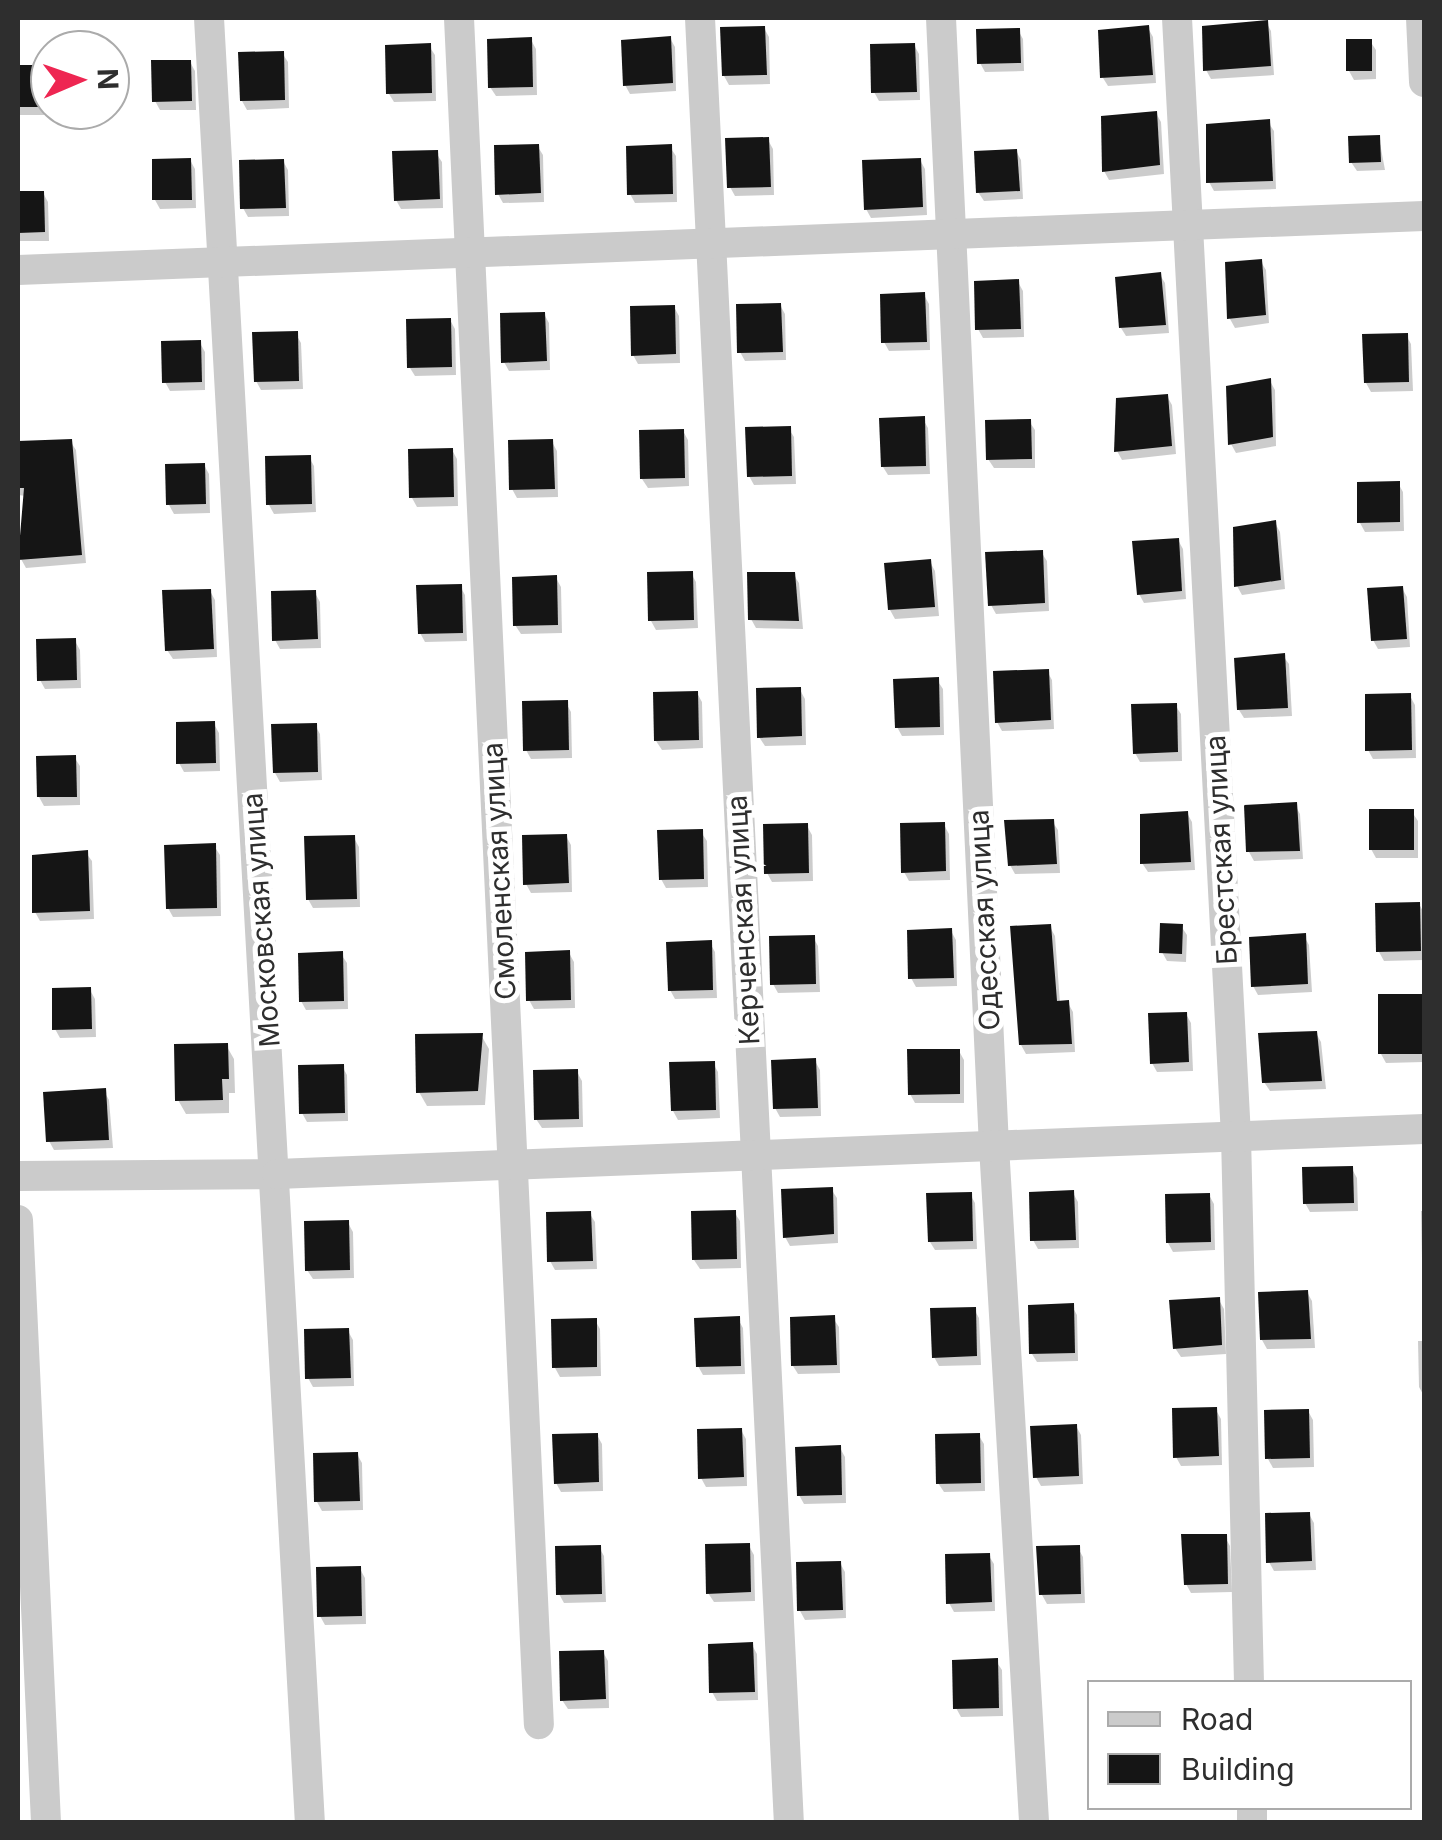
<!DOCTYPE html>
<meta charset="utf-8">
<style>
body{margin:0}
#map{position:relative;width:1442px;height:1840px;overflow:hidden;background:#fff;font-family:Inter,sans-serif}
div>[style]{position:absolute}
.shadow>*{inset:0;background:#0003}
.building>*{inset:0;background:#151515}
.minor>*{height:30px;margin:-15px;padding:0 15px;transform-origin:15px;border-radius:15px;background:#cbcbcb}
span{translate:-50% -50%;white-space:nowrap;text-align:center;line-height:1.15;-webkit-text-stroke:10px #fff;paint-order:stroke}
.street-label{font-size:28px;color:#2e2e2e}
.frame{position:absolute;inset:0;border:20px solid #2e2e2e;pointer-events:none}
.legend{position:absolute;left:1087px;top:1680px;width:325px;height:130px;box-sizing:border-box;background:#fff;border:2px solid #ababab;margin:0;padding:12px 18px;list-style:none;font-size:30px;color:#2e2e2e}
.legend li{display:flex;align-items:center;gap:20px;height:50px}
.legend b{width:50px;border:2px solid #ababab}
.north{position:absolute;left:30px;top:30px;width:100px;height:100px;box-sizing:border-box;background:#fff;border:2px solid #ababab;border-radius:50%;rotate:88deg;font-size:28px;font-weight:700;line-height:40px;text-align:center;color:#2e2e2e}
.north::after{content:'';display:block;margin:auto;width:35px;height:45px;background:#ee2652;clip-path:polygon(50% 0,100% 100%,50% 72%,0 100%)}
</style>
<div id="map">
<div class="shadow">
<div style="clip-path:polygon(1266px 22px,1271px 31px,1274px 75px,1211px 79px,1206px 70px)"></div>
<div style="clip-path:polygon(764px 28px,769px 37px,770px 84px,729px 85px,724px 76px)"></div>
<div style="clip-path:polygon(1148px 28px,1153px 37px,1156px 83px,1108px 86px,1103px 78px)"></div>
<div style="clip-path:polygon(1018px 30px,1023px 39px,1024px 71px,985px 72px,980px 63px)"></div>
<div style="clip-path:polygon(670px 38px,675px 47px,676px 91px,630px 94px,625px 85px)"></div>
<div style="clip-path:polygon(531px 40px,536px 49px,537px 95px,496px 96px,490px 87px)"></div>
<div style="clip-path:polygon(1370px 41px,1376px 50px,1376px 79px,1354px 80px,1349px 71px)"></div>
<div style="clip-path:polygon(914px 45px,919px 54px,920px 100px,879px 101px,874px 92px)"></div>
<div style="clip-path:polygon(429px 46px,435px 55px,436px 101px,394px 102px,389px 94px)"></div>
<div style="clip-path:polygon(282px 53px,288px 62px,289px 108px,247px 110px,242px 101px)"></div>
<div style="clip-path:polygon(190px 62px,195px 71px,196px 110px,160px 110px,155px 101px)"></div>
<div style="clip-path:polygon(37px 67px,43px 76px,44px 115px,18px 115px,18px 68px)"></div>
<div style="clip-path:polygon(1156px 113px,1161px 122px,1164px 174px,1109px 180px,1104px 171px)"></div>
<div style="clip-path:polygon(1268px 122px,1274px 131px,1276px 189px,1214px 191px,1209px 182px)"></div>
<div style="clip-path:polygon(1379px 138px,1385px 170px,1357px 171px,1351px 162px)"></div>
<div style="clip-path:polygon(768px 140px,773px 149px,774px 195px,735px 196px,730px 187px)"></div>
<div style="clip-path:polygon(538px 147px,543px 155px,544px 202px,503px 203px,498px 194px)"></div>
<div style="clip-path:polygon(670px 147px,676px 156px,677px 202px,635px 203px,630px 194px)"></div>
<div style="clip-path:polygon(1016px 151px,1021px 160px,1023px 199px,984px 201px,978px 192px)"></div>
<div style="clip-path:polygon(436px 153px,442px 162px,443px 208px,401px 209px,396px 200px)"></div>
<div style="clip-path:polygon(190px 160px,195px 169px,196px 208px,160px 209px,155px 200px)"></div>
<div style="clip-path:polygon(920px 160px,925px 169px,927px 215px,871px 218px,866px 209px)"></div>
<div style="clip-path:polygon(283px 161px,288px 170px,289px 216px,248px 217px,243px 208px)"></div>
<div style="clip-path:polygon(43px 193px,48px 202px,49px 241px,18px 241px,18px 194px)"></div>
<div style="clip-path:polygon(1261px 262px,1266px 270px,1269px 323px,1235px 328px,1230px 319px,1228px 264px)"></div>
<div style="clip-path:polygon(1160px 275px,1165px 283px,1169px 333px,1126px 336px,1121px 328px)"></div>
<div style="clip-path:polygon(1018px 282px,1023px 291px,1024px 337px,983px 338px,978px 329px)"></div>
<div style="clip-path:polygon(924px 295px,929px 304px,930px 350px,889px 351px,884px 342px)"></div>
<div style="clip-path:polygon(780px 305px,785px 314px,786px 360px,745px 361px,740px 352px)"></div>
<div style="clip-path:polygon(674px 307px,679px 316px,680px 363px,638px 364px,633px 355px)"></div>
<div style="clip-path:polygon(544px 314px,549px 323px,550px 370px,509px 371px,504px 362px)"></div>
<div style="clip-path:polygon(450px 320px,455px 329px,456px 375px,415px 376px,410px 368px)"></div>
<div style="clip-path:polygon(296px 334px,301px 343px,303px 389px,261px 390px,256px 381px)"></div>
<div style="clip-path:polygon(1406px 335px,1411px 344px,1413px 391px,1371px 392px,1366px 383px)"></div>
<div style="clip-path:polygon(200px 343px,205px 352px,205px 390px,170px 391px,165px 382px)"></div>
<div style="clip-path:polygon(1270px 381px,1275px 390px,1276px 446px,1236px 453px,1231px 444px,1229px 388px)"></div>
<div style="clip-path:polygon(1167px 396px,1172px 405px,1176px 454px,1122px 460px,1117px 451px)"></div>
<div style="clip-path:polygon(923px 419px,928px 428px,930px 474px,888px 475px,883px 467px)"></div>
<div style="clip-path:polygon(1029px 421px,1035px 430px,1035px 468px,994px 468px,988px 459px)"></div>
<div style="clip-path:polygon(789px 429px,794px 437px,796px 484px,754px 485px,749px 476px)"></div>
<div style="clip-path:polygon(683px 431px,688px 440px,689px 486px,648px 488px,642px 479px)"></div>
<div style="clip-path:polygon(70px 441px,76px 450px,86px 563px,26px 568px,21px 559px,26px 496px,18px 495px,18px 443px)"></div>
<div style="clip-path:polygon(552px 442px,557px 451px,558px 497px,517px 498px,512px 489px)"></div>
<div style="clip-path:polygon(452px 450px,457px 459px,458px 506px,417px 507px,412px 498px)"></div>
<div style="clip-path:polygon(309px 457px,314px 466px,316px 512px,274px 514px,269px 505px)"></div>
<div style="clip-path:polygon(204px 465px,209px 474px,210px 513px,174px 514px,169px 505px)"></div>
<div style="clip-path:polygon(1398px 483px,1403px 492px,1404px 531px,1365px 532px,1360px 523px)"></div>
<div style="clip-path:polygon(1275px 523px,1280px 532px,1285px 589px,1242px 595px,1237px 586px)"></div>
<div style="clip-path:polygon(1178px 540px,1183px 549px,1186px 599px,1144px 603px,1139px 594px)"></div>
<div style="clip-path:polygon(1041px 552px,1047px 561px,1049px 611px,996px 614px,991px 605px)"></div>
<div style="clip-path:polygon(930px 562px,935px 571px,939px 616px,895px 619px,890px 610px)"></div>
<div style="clip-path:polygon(691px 573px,696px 582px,698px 628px,656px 630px,651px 621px)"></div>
<div style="clip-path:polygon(793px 574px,799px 583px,803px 629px,756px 628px,751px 619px)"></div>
<div style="clip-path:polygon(556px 578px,561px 587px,562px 633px,521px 634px,515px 625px)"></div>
<div style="clip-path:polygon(460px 586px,465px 595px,467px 641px,425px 642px,420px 633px)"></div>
<div style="clip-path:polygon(1402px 588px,1407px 597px,1410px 647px,1378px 649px,1373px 640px)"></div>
<div style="clip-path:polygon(210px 591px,215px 600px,217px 657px,173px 659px,167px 650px)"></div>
<div style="clip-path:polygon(315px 593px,320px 602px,321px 648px,280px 649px,275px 640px)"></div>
<div style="clip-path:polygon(75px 641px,80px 650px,81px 688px,45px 689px,40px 680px)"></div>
<div style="clip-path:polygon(1283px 656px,1289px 664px,1292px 716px,1244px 718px,1239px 710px)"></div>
<div style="clip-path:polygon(1047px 671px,1052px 680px,1054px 729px,1002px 731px,997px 722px)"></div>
<div style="clip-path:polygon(937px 680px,943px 689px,944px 735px,902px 736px,897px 727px)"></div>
<div style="clip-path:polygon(800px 690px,805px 699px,806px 745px,765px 746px,759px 737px)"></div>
<div style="clip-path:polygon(697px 693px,702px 702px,703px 748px,662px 750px,656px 741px)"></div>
<div style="clip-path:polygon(1410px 696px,1415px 705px,1416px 758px,1373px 759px,1368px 750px)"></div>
<div style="clip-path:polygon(566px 703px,571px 712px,572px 758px,531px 759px,526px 750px)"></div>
<div style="clip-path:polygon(1175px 705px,1181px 714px,1182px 761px,1140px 762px,1135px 753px)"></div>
<div style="clip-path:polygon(214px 724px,219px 733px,220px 771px,184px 772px,179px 763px)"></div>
<div style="clip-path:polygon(315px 725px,320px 734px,322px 780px,280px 782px,275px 773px)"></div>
<div style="clip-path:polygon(74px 757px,80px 766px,80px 805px,44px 806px,39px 797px)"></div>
<div style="clip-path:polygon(1295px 805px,1300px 814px,1303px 859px,1254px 861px,1249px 852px)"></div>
<div style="clip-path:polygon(1412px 812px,1418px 821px,1418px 858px,1376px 858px,1371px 849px)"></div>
<div style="clip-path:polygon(1187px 813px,1192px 822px,1195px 870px,1148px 872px,1142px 863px)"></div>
<div style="clip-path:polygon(1052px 821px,1058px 830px,1060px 873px,1015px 874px,1010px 865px)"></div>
<div style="clip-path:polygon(944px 825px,949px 834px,950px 880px,909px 881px,904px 872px)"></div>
<div style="clip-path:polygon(807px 826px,812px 835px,813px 881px,772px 882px,767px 873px)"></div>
<div style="clip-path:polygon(701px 832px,707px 841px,708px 887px,666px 888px,661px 879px)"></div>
<div style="clip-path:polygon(566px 836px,571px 845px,572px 892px,531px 893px,526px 884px)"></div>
<div style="clip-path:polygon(354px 838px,359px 847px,360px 907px,313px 908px,308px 899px)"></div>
<div style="clip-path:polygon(214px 846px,220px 855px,221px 916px,173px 917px,168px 908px)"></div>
<div style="clip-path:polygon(86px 853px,92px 861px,94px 919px,40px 921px,35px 912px)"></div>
<div style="clip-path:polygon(1419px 904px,1424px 913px,1424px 960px,1384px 961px,1379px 952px)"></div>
<div style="clip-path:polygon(1181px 926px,1187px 935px,1186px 962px,1167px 961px,1162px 952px)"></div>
<div style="clip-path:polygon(1050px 927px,1055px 936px,1060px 1003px,1068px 1003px,1073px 1012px,1075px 1052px,1026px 1054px,1021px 1045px)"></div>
<div style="clip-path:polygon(951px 931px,956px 940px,957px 986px,916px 987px,911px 978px)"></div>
<div style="clip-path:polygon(1304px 936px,1309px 945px,1312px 992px,1258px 995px,1253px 986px)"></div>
<div style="clip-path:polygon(813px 937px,818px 946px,820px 992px,778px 993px,773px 984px)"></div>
<div style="clip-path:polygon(710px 943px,715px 952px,717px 998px,675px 999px,670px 990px)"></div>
<div style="clip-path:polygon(569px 953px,574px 962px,575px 1008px,534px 1009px,529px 1000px)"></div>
<div style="clip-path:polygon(341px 954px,347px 963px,348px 1009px,306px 1010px,301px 1001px)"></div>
<div style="clip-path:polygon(90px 990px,95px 999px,96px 1037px,60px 1038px,55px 1029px)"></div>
<div style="clip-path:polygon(1422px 996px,1424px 1062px,1386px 1063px,1381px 1054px)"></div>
<div style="clip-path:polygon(1186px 1014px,1191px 1023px,1193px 1071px,1157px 1072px,1152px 1063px)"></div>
<div style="clip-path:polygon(1316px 1033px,1321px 1042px,1326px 1089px,1270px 1091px,1264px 1082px)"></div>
<div style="clip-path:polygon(481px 1035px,489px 1049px,485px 1105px,427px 1106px,419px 1092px)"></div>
<div style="clip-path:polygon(226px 1045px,234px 1059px,235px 1093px,229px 1093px,229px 1113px,186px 1114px,178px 1100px)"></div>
<div style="clip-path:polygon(959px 1051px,964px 1060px,964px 1103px,915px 1103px,910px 1094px)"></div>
<div style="clip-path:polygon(815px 1061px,820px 1070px,821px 1116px,780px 1117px,775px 1108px)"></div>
<div style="clip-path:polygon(713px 1063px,718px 1072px,720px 1118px,678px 1120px,673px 1111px)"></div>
<div style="clip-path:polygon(342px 1066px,347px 1075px,348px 1121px,307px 1122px,302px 1113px)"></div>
<div style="clip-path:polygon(577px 1072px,582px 1081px,583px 1127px,542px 1128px,536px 1119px)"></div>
<div style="clip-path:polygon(104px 1091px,109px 1100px,113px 1148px,54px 1150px,49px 1141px)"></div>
<div style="clip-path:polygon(1352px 1169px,1357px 1178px,1358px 1211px,1310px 1212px,1305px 1203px)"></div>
<div style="clip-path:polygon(831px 1189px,837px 1198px,838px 1243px,790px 1246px,785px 1237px)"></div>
<div style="clip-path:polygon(1073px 1193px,1078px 1202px,1079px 1248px,1038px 1249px,1033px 1240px)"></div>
<div style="clip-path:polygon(970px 1194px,975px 1203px,977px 1249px,935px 1250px,930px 1242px)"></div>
<div style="clip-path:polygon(1209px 1195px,1214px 1204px,1215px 1250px,1173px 1252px,1168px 1243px)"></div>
<div style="clip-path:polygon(1421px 1211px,1424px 1211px,1424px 1263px,1422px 1259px)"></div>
<div style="clip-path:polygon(734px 1212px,740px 1221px,741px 1268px,700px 1269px,694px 1260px)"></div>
<div style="clip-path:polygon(590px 1214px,595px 1222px,597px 1269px,555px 1270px,550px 1261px)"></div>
<div style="clip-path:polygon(348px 1223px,353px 1232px,354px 1278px,313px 1279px,307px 1270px)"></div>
<div style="clip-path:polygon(1307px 1292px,1312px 1301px,1315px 1348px,1267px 1349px,1262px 1340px)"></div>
<div style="clip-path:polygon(1219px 1300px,1224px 1309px,1226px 1354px,1181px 1357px,1175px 1348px)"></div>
<div style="clip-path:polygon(1072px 1306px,1077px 1315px,1078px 1361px,1037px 1362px,1032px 1354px)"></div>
<div style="clip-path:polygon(974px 1309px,979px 1318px,981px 1365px,939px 1366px,934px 1357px)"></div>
<div style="clip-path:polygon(833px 1318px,839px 1327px,840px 1373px,798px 1374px,793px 1366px)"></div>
<div style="clip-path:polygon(738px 1319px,743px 1328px,745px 1374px,703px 1375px,698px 1366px)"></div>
<div style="clip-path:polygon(595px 1320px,600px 1329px,601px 1376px,560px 1377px,555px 1368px)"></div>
<div style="clip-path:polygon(348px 1331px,353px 1340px,354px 1386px,313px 1387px,308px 1378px)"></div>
<div style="clip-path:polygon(1418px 1341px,1424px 1341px,1424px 1396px,1419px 1387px)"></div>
<div style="clip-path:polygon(1216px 1410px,1221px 1419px,1222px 1465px,1181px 1466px,1176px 1457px)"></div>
<div style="clip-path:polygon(1308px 1411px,1313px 1420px,1314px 1467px,1273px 1468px,1268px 1459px)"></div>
<div style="clip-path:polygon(1076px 1426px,1081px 1435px,1083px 1484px,1041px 1486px,1036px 1477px)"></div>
<div style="clip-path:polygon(741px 1430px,746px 1439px,747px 1486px,706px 1487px,701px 1478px)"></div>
<div style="clip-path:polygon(597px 1435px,602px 1444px,603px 1491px,561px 1492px,556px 1483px)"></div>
<div style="clip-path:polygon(979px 1436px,984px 1444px,985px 1491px,944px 1492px,938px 1483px)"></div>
<div style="clip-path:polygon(840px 1448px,845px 1457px,846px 1503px,804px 1504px,799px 1495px)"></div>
<div style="clip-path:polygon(357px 1454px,362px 1463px,363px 1510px,322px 1511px,317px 1502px)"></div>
<div style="clip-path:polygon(1309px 1514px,1314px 1523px,1316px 1570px,1274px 1571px,1269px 1562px)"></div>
<div style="clip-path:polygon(1225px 1537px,1230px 1546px,1232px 1592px,1191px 1593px,1186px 1584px)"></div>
<div style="clip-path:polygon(749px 1546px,754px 1555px,755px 1601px,714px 1602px,708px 1593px)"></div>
<div style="clip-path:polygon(599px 1547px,604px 1556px,606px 1602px,564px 1603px,559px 1594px)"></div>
<div style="clip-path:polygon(1078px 1548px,1083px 1557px,1085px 1603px,1047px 1604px,1042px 1595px)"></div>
<div style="clip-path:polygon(989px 1556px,994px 1564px,995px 1611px,954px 1612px,949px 1603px)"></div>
<div style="clip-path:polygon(840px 1563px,845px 1572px,846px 1618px,805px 1620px,800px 1611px)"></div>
<div style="clip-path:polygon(360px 1569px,365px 1578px,366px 1624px,325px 1625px,320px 1616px)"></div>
<div style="clip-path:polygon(752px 1645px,757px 1654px,758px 1700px,717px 1701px,712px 1692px)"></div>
<div style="clip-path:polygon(603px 1652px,608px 1661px,609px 1708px,568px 1709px,562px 1700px)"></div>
<div style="clip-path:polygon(996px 1661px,1002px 1670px,1003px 1716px,961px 1717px,956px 1708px)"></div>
</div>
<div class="building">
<div style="clip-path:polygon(1268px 20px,1271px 66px,1203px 71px,1202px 26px)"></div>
<div style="clip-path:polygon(1149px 25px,1153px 75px,1100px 78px,1098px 30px)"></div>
<div style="clip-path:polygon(765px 26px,767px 75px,722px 76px,720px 27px)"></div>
<div style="clip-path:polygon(1020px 28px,1021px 63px,977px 64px,976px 29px)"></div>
<div style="clip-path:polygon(671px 36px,673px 83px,623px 86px,621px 40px)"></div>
<div style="clip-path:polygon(532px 37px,533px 87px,488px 88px,487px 39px)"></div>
<div style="clip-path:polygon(1346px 39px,1372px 39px,1372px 71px,1346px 71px)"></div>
<div style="clip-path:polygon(431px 43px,432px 93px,386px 94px,385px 45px)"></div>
<div style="clip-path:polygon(915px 43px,917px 92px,871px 93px,870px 44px)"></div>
<div style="clip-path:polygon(284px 51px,285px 100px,240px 101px,238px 52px)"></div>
<div style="clip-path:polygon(151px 60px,191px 60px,192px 101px,152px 102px)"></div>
<div style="clip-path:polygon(18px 65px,39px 65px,40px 107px,18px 107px)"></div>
<div style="clip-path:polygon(1157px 111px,1160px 165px,1102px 172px,1101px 116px)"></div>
<div style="clip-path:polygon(1270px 119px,1273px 181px,1206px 183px,1206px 124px)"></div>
<div style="clip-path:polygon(1380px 135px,1381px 162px,1349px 163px,1348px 136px)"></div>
<div style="clip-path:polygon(769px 137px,771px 187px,727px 188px,725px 138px)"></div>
<div style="clip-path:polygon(539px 144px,541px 193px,495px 195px,494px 145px)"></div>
<div style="clip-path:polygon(672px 144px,673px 194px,627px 195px,626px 146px)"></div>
<div style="clip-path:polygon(1017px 149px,1020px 191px,976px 193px,974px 151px)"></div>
<div style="clip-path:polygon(438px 150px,440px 199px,394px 201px,392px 151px)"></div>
<div style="clip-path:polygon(191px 158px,192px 200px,152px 200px,152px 159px)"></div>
<div style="clip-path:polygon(921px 158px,923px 207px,864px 210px,862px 160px)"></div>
<div style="clip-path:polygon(284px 159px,286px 208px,240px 209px,239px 160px)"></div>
<div style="clip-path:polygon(18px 191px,44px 191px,45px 232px,18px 233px)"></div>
<div style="clip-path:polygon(1262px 259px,1266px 315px,1227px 319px,1225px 262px)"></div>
<div style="clip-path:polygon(1161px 272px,1166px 325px,1119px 328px,1115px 277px)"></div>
<div style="clip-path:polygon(1019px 279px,1021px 329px,975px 330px,974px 281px)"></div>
<div style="clip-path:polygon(925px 292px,927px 342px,881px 343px,880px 294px)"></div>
<div style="clip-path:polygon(781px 303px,783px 352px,737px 353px,736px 304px)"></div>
<div style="clip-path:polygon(675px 305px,676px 354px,631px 356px,630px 306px)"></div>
<div style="clip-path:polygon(545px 312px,547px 361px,501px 363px,500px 313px)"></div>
<div style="clip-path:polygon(451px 318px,452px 367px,407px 368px,406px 319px)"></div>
<div style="clip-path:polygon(298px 331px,299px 381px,254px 382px,252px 332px)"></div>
<div style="clip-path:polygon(1408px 333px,1409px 382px,1364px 383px,1362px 334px)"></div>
<div style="clip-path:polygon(201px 340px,202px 382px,162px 383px,161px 341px)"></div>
<div style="clip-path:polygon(1271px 378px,1273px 437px,1228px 445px,1226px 386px)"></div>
<div style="clip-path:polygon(1168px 394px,1172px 446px,1114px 452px,1116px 398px)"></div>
<div style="clip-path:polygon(925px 416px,926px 466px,881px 467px,879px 418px)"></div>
<div style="clip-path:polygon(1031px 419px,1032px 459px,986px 460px,985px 420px)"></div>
<div style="clip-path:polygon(791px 426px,792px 476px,747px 477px,745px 427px)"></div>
<div style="clip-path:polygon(684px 429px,685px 478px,640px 479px,639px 430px)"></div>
<div style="clip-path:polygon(72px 439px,82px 555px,18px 560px,24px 488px,18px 488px,18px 441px)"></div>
<div style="clip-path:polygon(553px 439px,555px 489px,509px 490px,508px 440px)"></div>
<div style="clip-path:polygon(453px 448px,454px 497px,409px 498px,408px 449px)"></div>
<div style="clip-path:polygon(311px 455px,312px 504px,266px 505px,265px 456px)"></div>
<div style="clip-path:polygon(205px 463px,206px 504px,166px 505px,165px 464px)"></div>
<div style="clip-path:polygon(1400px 481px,1400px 522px,1357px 523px,1357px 482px)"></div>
<div style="clip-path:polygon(1276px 520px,1281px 580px,1234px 587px,1233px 527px)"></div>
<div style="clip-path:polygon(1179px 538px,1182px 591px,1137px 595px,1132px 541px)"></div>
<div style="clip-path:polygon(1043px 550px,1045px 603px,988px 606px,985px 552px)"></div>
<div style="clip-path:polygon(931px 559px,935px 607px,888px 610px,884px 563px)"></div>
<div style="clip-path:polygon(693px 571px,694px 620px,648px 621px,647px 572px)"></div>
<div style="clip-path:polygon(747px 572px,795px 572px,799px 621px,748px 620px)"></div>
<div style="clip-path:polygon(557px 575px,558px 625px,513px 626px,512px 577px)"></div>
<div style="clip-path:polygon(462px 584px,463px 633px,418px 634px,416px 585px)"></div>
<div style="clip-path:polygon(1403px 586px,1407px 639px,1371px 641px,1367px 588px)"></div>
<div style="clip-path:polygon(211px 589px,214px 649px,165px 651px,162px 590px)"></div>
<div style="clip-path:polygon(316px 590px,318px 639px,272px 641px,271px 591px)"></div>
<div style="clip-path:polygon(76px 638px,77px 680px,37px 681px,36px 639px)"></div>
<div style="clip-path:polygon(1285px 653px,1288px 708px,1237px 710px,1234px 658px)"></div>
<div style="clip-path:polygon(1049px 669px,1051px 720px,995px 723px,993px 671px)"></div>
<div style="clip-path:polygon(939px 677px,940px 727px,895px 728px,893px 679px)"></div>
<div style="clip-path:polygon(801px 687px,802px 736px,757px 738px,756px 688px)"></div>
<div style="clip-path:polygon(698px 691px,699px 740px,654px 741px,653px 692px)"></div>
<div style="clip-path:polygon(1411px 693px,1412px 750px,1365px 751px,1365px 694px)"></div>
<div style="clip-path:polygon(568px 700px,569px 750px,523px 751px,522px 701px)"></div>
<div style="clip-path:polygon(1177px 703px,1178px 752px,1133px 754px,1131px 704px)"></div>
<div style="clip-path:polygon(215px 721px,216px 763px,176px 764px,176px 722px)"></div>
<div style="clip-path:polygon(317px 723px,318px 772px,273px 773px,271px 724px)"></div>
<div style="clip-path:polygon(76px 755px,77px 797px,37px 797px,36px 756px)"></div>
<div style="clip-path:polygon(1297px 802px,1300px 851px,1246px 852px,1244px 805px)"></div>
<div style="clip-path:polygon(1369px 809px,1414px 809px,1414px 850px,1369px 850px)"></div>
<div style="clip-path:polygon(1188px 811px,1191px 862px,1140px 864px,1140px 814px)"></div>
<div style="clip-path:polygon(1054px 819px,1057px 864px,1008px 866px,1004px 820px)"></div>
<div style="clip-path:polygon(945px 822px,946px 871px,901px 873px,900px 823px)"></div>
<div style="clip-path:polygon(808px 823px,809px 873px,764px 874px,763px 824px)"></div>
<div style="clip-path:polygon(703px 829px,704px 879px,659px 880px,657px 830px)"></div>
<div style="clip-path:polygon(567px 834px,569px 883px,523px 885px,522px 835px)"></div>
<div style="clip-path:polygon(355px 835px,357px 899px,306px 900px,304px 836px)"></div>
<div style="clip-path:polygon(216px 843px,217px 908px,166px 909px,164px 845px)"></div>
<div style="clip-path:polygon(88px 850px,90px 911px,32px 913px,32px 855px)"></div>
<div style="clip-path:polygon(1420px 902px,1421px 951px,1376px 952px,1375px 903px)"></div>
<div style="clip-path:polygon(1160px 923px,1183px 924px,1182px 954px,1159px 953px)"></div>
<div style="clip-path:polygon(1051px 924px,1057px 1001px,1069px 1000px,1072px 1044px,1019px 1045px,1010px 926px)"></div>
<div style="clip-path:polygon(952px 928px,954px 978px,908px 979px,907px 930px)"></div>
<div style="clip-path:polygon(1306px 933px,1308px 984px,1251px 987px,1249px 937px)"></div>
<div style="clip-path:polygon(815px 935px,816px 984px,770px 985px,769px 936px)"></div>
<div style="clip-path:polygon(712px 940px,713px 990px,668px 991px,666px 942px)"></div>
<div style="clip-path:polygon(570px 950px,571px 1000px,526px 1001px,525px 952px)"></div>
<div style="clip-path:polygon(343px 951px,344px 1001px,299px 1002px,298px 953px)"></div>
<div style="clip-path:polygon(91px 987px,92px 1029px,52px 1030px,52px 988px)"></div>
<div style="clip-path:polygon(1378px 994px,1423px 994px,1424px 1054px,1378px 1054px)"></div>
<div style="clip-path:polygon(1187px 1012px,1189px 1062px,1150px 1064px,1148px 1013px)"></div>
<div style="clip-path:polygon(1317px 1031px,1322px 1081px,1262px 1083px,1258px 1033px)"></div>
<div style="clip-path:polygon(483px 1033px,478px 1091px,416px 1093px,415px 1034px)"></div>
<div style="clip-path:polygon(228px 1043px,229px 1079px,222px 1079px,223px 1100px,175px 1101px,174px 1044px)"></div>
<div style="clip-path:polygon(907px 1049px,960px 1049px,960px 1094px,908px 1095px)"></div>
<div style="clip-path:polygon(816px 1058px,818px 1108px,773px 1109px,771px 1060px)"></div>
<div style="clip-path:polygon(715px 1061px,716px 1110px,671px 1111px,669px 1062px)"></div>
<div style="clip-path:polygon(344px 1064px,345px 1113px,299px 1114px,298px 1065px)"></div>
<div style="clip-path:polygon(578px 1069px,579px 1119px,534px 1120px,533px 1070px)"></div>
<div style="clip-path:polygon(106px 1088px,109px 1140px,46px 1142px,43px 1092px)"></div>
<div style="clip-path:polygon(1353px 1166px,1354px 1203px,1303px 1204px,1302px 1167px)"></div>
<div style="clip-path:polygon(833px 1187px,834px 1234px,783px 1238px,781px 1189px)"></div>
<div style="clip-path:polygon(1074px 1190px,1076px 1240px,1030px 1241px,1029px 1192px)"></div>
<div style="clip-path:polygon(972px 1192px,973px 1241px,928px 1242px,926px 1193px)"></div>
<div style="clip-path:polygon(1210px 1193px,1211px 1242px,1166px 1243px,1165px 1194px)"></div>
<div style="clip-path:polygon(736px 1210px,737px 1259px,692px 1260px,691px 1211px)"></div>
<div style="clip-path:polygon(591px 1211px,593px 1261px,547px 1262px,546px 1212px)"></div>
<div style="clip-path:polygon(349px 1220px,350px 1270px,305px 1271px,304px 1221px)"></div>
<div style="clip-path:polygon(1308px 1290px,1311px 1339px,1260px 1340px,1258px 1292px)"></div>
<div style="clip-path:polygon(1220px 1297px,1222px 1345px,1173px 1349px,1169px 1300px)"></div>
<div style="clip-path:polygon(1074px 1303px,1075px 1353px,1029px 1354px,1028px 1305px)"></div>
<div style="clip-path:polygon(976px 1307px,977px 1356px,932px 1358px,930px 1308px)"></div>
<div style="clip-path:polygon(835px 1315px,837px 1365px,791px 1366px,790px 1317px)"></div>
<div style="clip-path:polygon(740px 1316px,741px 1366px,696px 1367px,694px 1318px)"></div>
<div style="clip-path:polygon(597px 1318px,597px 1367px,552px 1368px,551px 1319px)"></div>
<div style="clip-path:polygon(349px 1328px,351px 1378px,305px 1379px,304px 1329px)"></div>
<div style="clip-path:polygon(1217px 1407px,1219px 1456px,1173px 1458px,1172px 1408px)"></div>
<div style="clip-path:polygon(1309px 1409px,1310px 1458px,1265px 1459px,1264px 1410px)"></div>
<div style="clip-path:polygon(1077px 1424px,1079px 1476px,1033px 1478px,1030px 1426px)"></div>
<div style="clip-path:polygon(742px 1428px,744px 1477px,698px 1479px,697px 1429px)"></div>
<div style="clip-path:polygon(598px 1433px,599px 1482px,554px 1484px,552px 1434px)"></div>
<div style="clip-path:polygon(980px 1433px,981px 1483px,936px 1484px,935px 1434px)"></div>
<div style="clip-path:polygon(841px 1445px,842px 1495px,797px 1496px,795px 1447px)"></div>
<div style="clip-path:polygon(358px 1452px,360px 1501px,314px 1502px,313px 1453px)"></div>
<div style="clip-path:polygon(1310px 1512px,1312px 1561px,1266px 1563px,1265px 1513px)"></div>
<div style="clip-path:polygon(1181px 1534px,1227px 1534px,1228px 1584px,1184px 1585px)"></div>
<div style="clip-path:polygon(750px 1543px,751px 1592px,706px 1594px,705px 1544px)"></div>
<div style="clip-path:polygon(601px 1545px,602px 1594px,556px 1595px,555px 1546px)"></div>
<div style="clip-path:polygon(1080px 1545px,1081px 1594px,1039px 1595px,1036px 1546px)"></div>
<div style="clip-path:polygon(990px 1553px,992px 1602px,946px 1604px,945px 1554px)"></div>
<div style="clip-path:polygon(841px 1561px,843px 1610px,797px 1611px,796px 1562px)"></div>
<div style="clip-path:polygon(361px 1566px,362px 1616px,317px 1617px,316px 1567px)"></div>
<div style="clip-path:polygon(753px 1642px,755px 1692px,709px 1693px,708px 1644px)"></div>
<div style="clip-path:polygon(604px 1650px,606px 1699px,560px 1701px,559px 1651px)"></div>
<div style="clip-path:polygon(998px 1658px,999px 1708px,953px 1709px,952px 1660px)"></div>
</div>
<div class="minor">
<div style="left:209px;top:18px;width:1807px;rotate:86.8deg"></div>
<div style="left:459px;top:18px;width:1708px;rotate:87.32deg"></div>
<div style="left:700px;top:18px;width:1806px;rotate:87.18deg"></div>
<div style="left:941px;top:18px;width:1129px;rotate:87.31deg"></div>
<div style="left:994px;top:1146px;width:677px;rotate:86.61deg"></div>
<div style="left:1177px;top:18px;width:1120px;rotate:86.98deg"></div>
<div style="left:1236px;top:1136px;width:546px;rotate:88.64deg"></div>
<div style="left:1421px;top:18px;width:64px;rotate:87.3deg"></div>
<div style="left:18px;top:270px;width:1407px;rotate:-2.2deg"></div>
<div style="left:18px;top:1176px;width:259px;rotate:-0.4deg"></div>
<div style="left:277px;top:1174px;width:1148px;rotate:-2.25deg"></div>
<div style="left:18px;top:1220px;width:603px;rotate:87.34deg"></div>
<div style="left:1252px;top:1808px;width:14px;rotate:90deg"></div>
</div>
<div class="street-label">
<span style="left:1221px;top:850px;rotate:-93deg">Брестская улица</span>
<span style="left:499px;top:871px;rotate:-93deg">Смоленская улица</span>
<span style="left:261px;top:920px;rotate:-94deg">Московская улица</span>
<span style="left:743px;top:920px;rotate:-93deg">Керченская улица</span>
<span style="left:984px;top:920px;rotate:-93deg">Одесская улица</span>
</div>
<div class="frame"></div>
<ul class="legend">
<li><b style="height:12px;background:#cbcbcb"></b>Road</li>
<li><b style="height:28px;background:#151515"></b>Building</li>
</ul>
<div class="north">N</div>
</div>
